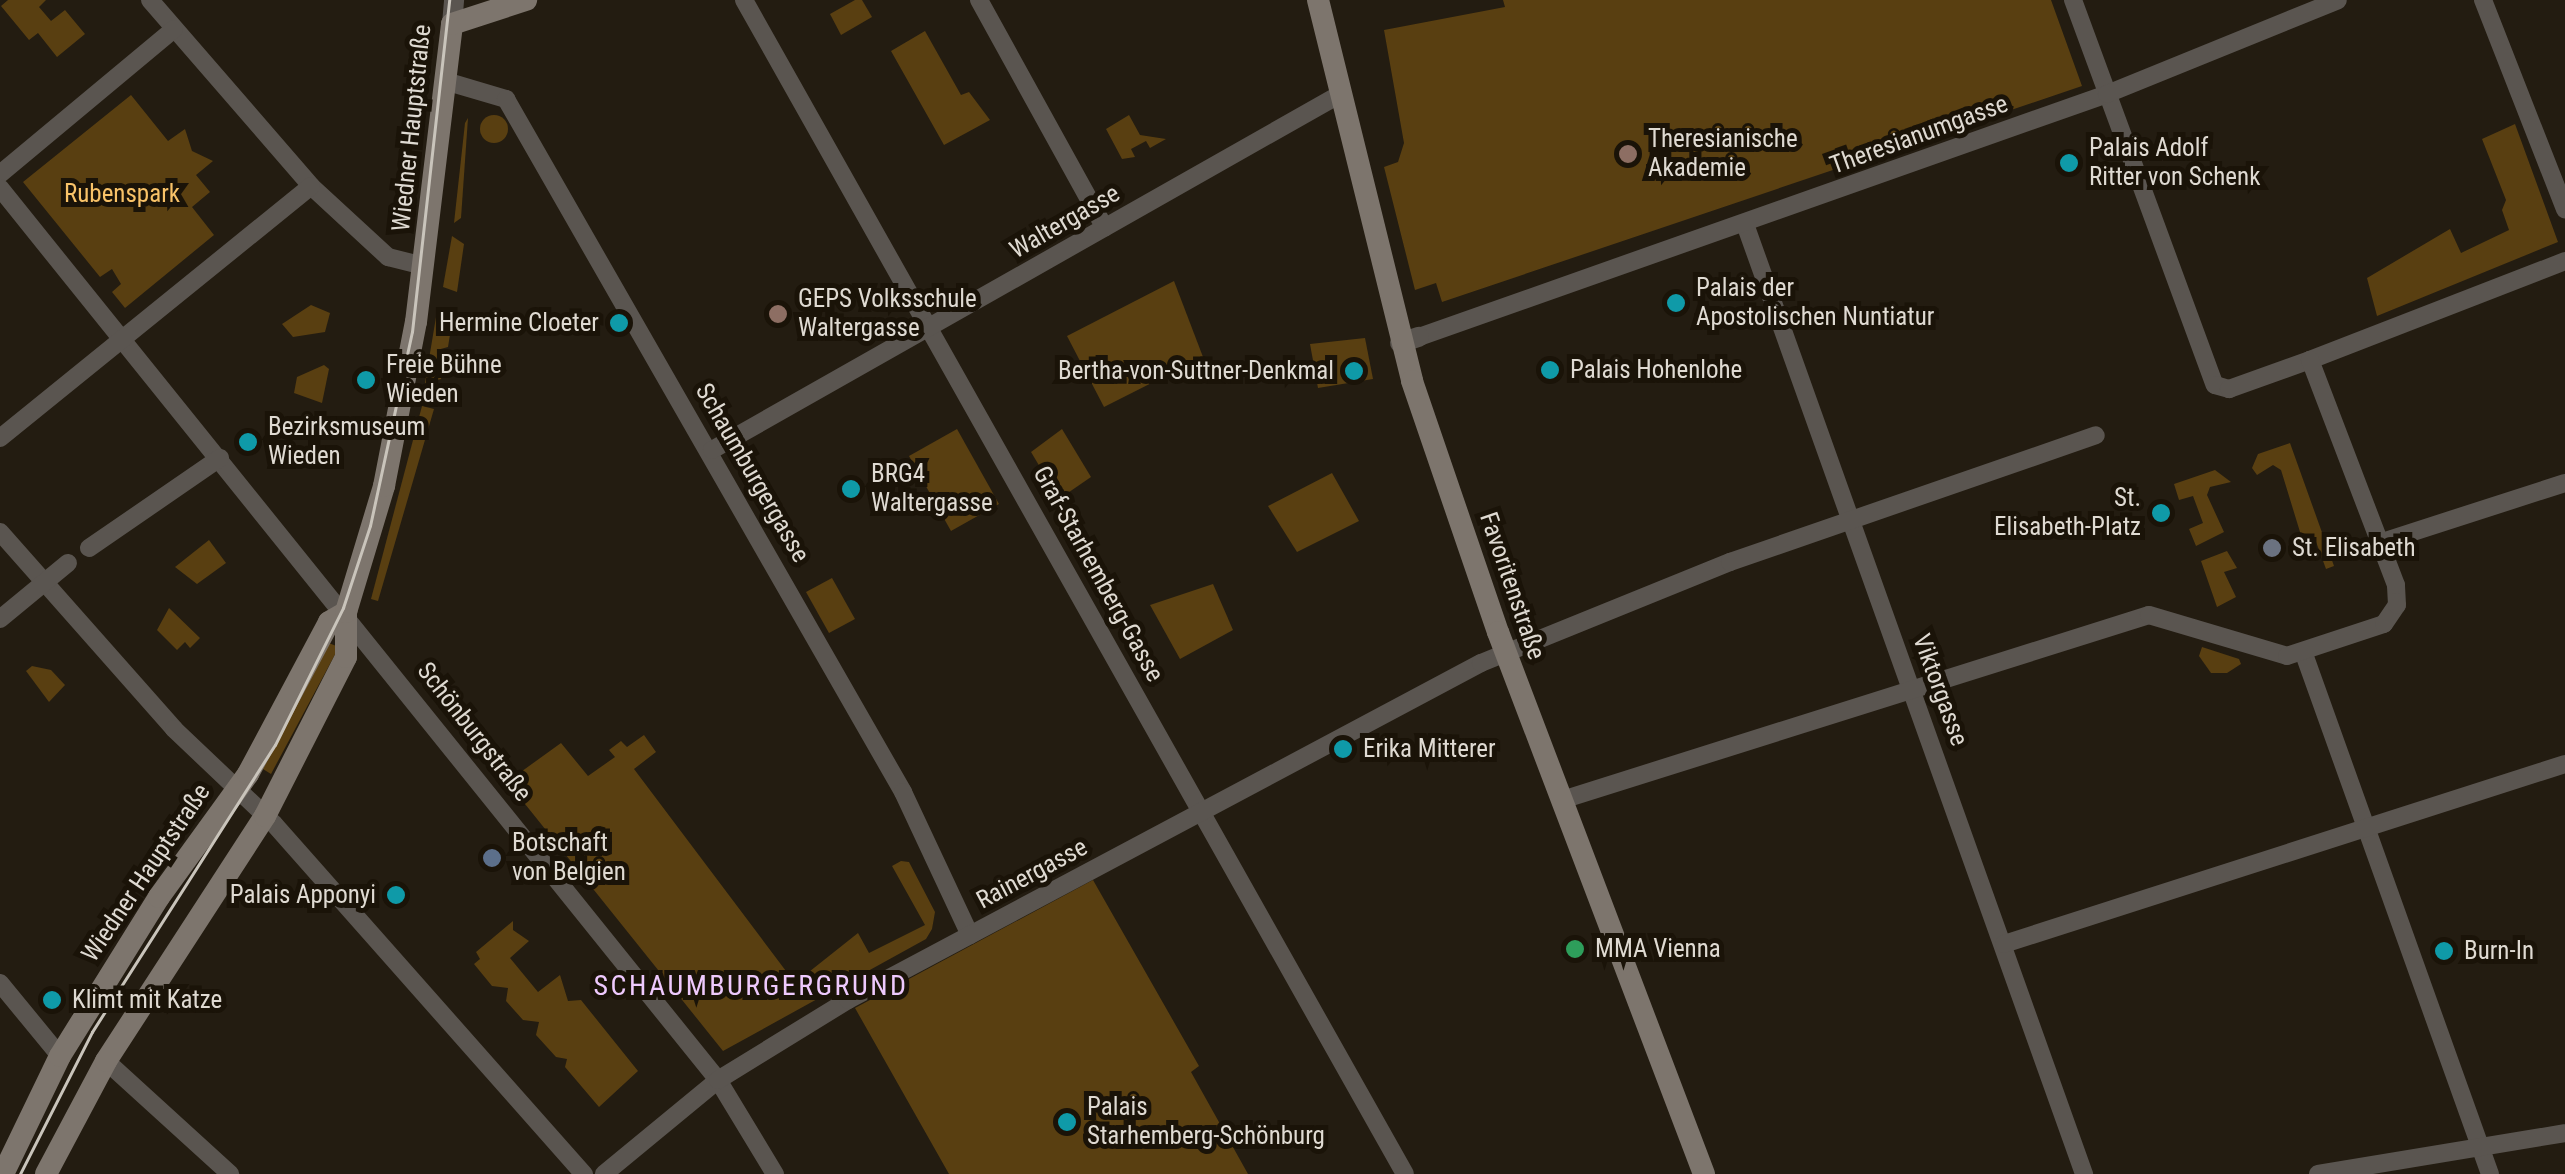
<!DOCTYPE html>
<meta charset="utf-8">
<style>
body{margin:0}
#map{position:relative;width:2565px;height:1174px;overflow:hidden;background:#231c11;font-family:"Roboto Condensed",sans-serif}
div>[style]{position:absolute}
.green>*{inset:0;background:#593f11}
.round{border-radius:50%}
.minor>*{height:18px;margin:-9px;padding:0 9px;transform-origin:9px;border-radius:9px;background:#5a5550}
.tertiary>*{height:20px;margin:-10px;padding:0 10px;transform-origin:10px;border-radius:10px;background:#5a5550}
.secondary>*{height:22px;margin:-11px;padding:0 11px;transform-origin:11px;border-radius:11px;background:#7d756d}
.tram>*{height:2.5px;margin:-1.25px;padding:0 1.25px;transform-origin:1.25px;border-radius:1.25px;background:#c9c4bb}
.dots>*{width:28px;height:28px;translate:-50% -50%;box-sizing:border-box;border:5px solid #1a1308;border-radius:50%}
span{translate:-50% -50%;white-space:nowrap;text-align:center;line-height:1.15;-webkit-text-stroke:10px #1a1308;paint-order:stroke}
.street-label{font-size:25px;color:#dfdad2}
.poi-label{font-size:25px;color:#dfdad2}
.left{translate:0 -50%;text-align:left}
.right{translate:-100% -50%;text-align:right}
.park-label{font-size:25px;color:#f8c268}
.neighbourhood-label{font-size:28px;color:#eec9fd;letter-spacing:2.5px}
</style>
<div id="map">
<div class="green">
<div style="clip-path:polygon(8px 0,46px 0,39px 7px,51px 21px,65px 10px,85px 34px,57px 57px,38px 33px,29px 40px,1px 6px)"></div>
<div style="clip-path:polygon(855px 0,862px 0,872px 17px,841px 35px,830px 14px)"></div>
<div style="clip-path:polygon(1503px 0,2051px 0,2082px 86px,1442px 302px,1436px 283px,1415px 290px,1384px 167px,1398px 162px,1404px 143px,1384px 30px,1505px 7px)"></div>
<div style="clip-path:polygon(925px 31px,961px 95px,969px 92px,990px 120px,944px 145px,891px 51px)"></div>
<div style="clip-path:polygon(131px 95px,168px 141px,185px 129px,192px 151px,213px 161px,196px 175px,210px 192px,192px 207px,214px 235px,125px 308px,112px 292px,121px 284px,112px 269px,100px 277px,23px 182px)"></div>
<div class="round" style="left:480px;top:115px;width:28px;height:28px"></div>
<div style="clip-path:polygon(1129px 115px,1140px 135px,1166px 139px,1150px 148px,1146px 141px,1131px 149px,1135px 157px,1122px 159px,1106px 129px)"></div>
<div style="clip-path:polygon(468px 118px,461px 218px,454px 223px,465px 123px)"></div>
<div style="clip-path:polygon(2515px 124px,2558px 242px,2377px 316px,2367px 278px,2450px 229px,2461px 253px,2509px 230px,2502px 210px,2506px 200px,2482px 139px)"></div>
<div style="clip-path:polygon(452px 236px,464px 244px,457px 292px,443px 287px)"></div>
<div style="clip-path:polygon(1174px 281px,1203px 357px,1104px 407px,1067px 336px)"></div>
<div style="clip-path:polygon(311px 305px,330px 313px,325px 332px,293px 337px,282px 324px)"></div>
<div style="clip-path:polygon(454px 310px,448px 347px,437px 350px,444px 364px,434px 366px,435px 373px,443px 372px,441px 379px,425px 383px,436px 317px)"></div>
<div style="clip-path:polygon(1365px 338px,1373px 379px,1318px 388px,1310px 344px)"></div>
<div style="clip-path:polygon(324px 365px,329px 369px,322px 403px,294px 393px,297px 377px)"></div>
<div style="clip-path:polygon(422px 406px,434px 409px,378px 601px,371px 599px)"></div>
<div style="clip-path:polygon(957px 429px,999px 504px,951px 531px,909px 456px)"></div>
<div style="clip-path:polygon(1062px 429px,1091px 477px,1059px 499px,1031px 452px)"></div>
<div style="clip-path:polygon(2290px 443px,2334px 566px,2326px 569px,2315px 539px,2304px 545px,2281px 470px,2273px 465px,2257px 475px,2252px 468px,2258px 454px)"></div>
<div style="clip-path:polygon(2215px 470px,2231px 482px,2210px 487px,2207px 495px,2224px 532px,2196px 546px,2189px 529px,2203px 523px,2193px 496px,2179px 500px,2174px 484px)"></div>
<div style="clip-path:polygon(1332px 473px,1359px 521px,1297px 552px,1268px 506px)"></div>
<div style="clip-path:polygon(209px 540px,226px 563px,197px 584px,175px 567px)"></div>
<div style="clip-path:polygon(2227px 551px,2237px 568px,2224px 572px,2236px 597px,2217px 607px,2201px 561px)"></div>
<div style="clip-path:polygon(832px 578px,855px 619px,829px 633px,806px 592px)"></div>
<div style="clip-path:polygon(1213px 584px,1233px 630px,1180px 659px,1150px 605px)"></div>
<div style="clip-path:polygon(169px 608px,200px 638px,190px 648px,185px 642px,177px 650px,157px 630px)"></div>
<div style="clip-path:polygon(326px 642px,339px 647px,271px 774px,258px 766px)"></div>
<div style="clip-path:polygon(2202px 647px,2239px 659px,2241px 664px,2227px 673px,2211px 673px,2199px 656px)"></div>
<div style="clip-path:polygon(32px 666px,51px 670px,65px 685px,49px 702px,26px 671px)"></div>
<div style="clip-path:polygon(462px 706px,518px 774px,561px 743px,588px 776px,615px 757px,609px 750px,621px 741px,627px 747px,644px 735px,656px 752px,634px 769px,795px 983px,858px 933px,869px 953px,925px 925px,892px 866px,901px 861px,909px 862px,935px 912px,932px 929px,926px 939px,723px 1051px,453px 714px)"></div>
<div style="clip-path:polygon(1093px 880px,1199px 1066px,1191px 1072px,1248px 1174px,949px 1174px,855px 1008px)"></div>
<div style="clip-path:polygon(513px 921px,513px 930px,529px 941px,510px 958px,538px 992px,560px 975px,568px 1001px,581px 1000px,638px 1071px,599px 1107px,565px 1067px,567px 1059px,556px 1057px,536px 1035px,539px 1022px,523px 1020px,506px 1001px,508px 988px,492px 986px,474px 964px,480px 959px,476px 952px)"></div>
</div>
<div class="minor">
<div style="left:150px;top:0;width:246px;rotate:49.1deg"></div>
<div style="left:311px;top:186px;width:105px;rotate:42.7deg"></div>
<div style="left:388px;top:257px;width:37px;rotate:14deg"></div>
<div style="left:744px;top:0;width:1347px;rotate:60.62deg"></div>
<div style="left:979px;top:0;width:260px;rotate:61.1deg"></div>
<div style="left:2073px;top:0;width:410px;rotate:69.8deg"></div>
<div style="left:2215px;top:385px;width:15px;rotate:16deg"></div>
<div style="left:2229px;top:389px;width:86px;rotate:-19.7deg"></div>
<div style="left:2310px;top:360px;width:274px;rotate:-21.2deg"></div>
<div style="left:2483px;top:0;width:225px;rotate:68.6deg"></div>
<div style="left:445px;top:81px;width:64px;rotate:16.4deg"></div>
<div style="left:506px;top:99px;width:799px;rotate:60.19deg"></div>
<div style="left:903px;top:792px;width:158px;rotate:64.9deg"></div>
<div style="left:0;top:174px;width:226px;rotate:-39.8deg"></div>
<div style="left:0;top:188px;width:1145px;rotate:51.17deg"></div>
<div style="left:718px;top:1080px;width:110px;rotate:58.8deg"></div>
<div style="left:1745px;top:224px;width:1009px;rotate:70.36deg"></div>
<div style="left:1419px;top:337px;width:730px;rotate:-19.45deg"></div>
<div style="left:2107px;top:94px;width:249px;rotate:-22.1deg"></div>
<div style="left:0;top:438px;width:400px;rotate:-39deg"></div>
<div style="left:712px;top:450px;width:718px;rotate:-29.53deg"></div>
<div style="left:0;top:532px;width:263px;rotate:48.5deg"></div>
<div style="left:174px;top:729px;width:138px;rotate:43.5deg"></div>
<div style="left:274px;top:824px;width:468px;rotate:48.5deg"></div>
<div style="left:2379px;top:543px;width:195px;rotate:-17.9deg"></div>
<div style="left:89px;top:548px;width:159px;rotate:-34.5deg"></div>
<div style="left:0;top:619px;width:88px;rotate:-39.5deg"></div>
<div style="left:2304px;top:654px;width:552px;rotate:70.32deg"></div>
<div style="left:1562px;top:800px;width:615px;rotate:-17.49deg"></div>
<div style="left:2149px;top:615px;width:144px;rotate:16.5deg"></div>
<div style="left:2287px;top:656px;width:102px;rotate:-18.3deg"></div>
<div style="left:2384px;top:624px;width:23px;rotate:-56deg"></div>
<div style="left:2397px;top:605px;width:20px;rotate:-93deg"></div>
<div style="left:2396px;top:585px;width:241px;rotate:-110.9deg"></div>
<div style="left:2004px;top:944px;width:589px;rotate:-17.79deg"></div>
<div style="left:0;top:983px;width:94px;rotate:50.6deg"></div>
<div style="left:106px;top:1061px;width:168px;rotate:42.3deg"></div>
<div style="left:604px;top:1174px;width:148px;rotate:-39.5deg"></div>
<div style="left:718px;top:1080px;width:153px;rotate:-31.6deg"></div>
<div style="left:848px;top:1000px;width:717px;rotate:-28.03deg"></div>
<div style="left:1481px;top:663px;width:269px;rotate:-22.1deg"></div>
<div style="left:1730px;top:562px;width:387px;rotate:-19.1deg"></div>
<div style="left:2318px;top:1174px;width:250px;rotate:-9.4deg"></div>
</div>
<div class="tertiary">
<div style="left:452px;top:24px;width:24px;rotate:-85deg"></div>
<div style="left:1400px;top:343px;width:20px;rotate:-18deg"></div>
</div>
<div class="secondary">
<div style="left:1318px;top:0;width:392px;rotate:76.1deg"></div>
<div style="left:1412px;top:381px;width:265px;rotate:71.1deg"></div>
<div style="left:1498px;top:632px;width:580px;rotate:69.19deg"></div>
<div style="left:3px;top:1174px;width:131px;rotate:-64.2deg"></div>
<div style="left:60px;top:1056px;width:187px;rotate:-58.1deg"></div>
<div style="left:159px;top:897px;width:152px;rotate:-54.1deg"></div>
<div style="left:248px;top:774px;width:172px;rotate:-61.9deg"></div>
<div style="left:329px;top:622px;width:20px;rotate:-30deg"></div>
<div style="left:46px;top:1174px;width:128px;rotate:-62deg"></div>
<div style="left:106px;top:1061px;width:292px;rotate:-57deg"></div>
<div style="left:265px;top:816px;width:178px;rotate:-63deg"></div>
<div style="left:346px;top:657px;width:45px;rotate:-90deg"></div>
<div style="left:346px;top:612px;width:132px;rotate:-73.2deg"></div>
<div style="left:384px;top:486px;width:167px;rotate:-79deg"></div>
<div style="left:416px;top:322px;width:300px;rotate:-83.1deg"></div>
<div style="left:452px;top:24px;width:78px;rotate:-18deg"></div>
</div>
<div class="tram">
<div style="left:20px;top:1174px;width:159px;rotate:-63.1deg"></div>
<div style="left:92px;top:1032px;width:340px;rotate:-57.5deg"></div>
<div style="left:275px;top:745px;width:153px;rotate:-63.6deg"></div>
<div style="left:343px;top:608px;width:86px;rotate:-71.8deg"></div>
<div style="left:370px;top:526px;width:198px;rotate:-77.8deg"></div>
<div style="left:412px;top:332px;width:334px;rotate:-83.6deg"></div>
</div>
<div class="dots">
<div style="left:1628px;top:154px;background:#8d6e63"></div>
<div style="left:2069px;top:163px;background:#0f9aa8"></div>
<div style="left:1676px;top:303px;background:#0f9aa8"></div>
<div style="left:778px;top:314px;background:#8d6e63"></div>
<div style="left:619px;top:323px;background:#0f9aa8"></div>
<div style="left:1550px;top:370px;background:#0f9aa8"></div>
<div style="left:1354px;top:371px;background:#0f9aa8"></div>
<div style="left:366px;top:380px;background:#0f9aa8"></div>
<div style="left:248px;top:442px;background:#0f9aa8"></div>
<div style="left:851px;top:489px;background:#0f9aa8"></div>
<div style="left:2161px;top:513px;background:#0f9aa8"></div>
<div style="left:2272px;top:548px;background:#6b7280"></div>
<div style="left:1343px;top:749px;background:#0f9aa8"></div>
<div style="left:492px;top:858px;background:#5c6f8a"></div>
<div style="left:396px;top:895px;background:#0f9aa8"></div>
<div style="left:1575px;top:949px;background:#2e9e5b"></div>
<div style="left:2444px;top:951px;background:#0f9aa8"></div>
<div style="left:52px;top:1000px;background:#0f9aa8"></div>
<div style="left:1067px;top:1122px;background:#0f9aa8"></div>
</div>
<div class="street-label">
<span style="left:412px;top:128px;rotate:-84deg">Wiedner Hauptstraße</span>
<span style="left:1919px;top:135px;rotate:-20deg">Theresianumgasse</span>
<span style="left:1065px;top:222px;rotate:-30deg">Waltergasse</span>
<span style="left:752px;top:473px;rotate:60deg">Schaumburgergasse</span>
<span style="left:1098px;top:574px;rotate:61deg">Graf-Starhemberg-Gasse</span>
<span style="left:1512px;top:586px;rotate:71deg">Favoritenstraße</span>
<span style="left:1940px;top:690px;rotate:70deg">Viktorgasse</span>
<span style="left:474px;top:732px;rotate:52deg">Schönburgstraße</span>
<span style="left:146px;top:873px;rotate:-56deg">Wiedner Hauptstraße</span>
<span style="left:1032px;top:874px;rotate:-28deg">Rainergasse</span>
</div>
<div class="poi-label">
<span class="left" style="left:1648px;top:154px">Theresianische<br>Akademie</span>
<span class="left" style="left:2089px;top:163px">Palais Adolf<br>Ritter von Schenk</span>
<span class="left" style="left:1696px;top:303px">Palais der<br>Apostolischen Nuntiatur</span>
<span class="left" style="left:798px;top:314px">GEPS Volksschule<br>Waltergasse</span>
<span class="right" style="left:599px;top:323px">Hermine Cloeter</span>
<span class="left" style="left:386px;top:380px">Freie Bühne<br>Wieden</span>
<span class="left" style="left:1570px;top:370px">Palais Hohenlohe</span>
<span class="right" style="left:1334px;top:371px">Bertha-von-Suttner-Denkmal</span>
<span class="left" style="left:268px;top:442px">Bezirksmuseum<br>Wieden</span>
<span class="left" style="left:871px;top:489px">BRG4<br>Waltergasse</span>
<span class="right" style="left:2141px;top:513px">St.<br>Elisabeth-Platz</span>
<span class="left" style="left:2292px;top:548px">St. Elisabeth</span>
<span class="left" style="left:1363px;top:749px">Erika Mitterer</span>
<span class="left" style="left:512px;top:858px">Botschaft<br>von Belgien</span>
<span class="right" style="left:376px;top:895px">Palais Apponyi</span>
<span class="left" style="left:1595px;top:949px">MMA Vienna</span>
<span class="left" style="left:2464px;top:951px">Burn-In</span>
<span class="left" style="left:72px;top:1000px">Klimt mit Katze</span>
<span class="left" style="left:1087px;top:1122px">Palais<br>Starhemberg-Schönburg</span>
</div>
<div class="park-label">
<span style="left:122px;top:194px">Rubenspark</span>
</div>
<div class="neighbourhood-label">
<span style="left:751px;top:986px">SCHAUMBURGERGRUND</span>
</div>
</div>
